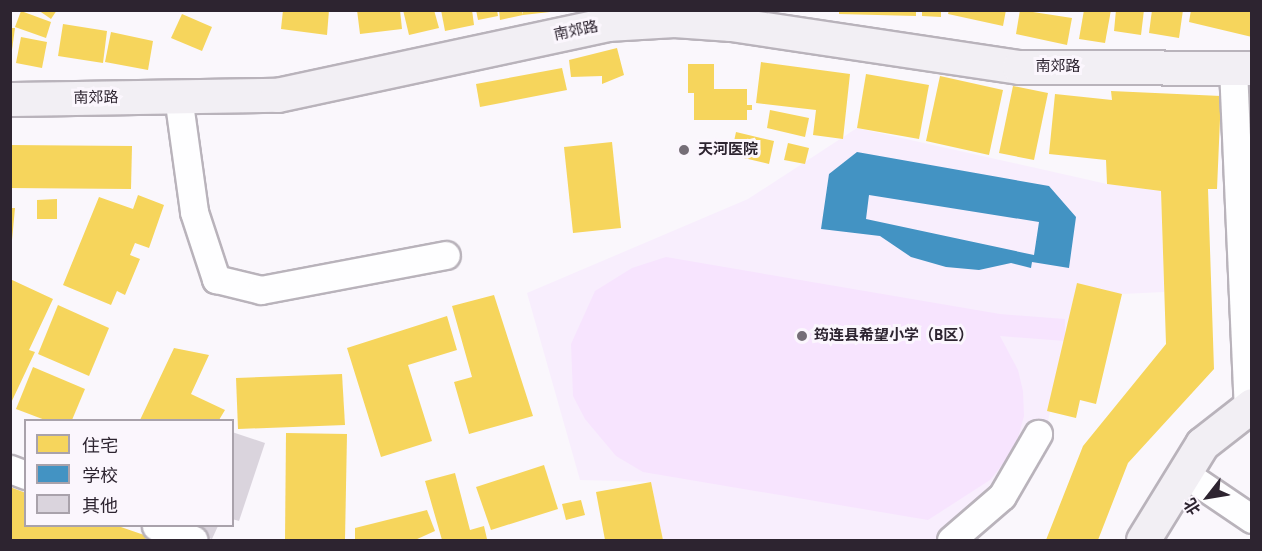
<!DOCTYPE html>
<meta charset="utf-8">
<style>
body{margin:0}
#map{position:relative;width:1262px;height:551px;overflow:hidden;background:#faf7fc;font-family:Figtree,"Noto Sans SC",sans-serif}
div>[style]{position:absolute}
.built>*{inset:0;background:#f8eefd}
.green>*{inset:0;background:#f7e4fe}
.homes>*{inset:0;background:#f6d55c}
.schools>*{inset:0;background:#4393c3}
.building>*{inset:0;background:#dad4dd}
.roads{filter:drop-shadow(2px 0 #b9b3bb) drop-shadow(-2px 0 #b9b3bb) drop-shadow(0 2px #b9b3bb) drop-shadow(0 -2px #b9b3bb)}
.minor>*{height:27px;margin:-13.5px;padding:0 13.5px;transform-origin:13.5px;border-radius:13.5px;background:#fefeff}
.major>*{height:33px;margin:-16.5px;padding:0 16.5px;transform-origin:16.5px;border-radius:16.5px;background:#f2eff4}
.dots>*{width:16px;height:16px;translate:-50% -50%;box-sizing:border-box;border:3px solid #fbf6fd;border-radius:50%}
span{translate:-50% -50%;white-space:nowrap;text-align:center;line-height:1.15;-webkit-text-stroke:6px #fbf6fd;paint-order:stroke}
.street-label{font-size:15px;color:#2d2430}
.poi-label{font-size:15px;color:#2d2430;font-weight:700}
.left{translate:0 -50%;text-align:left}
.frame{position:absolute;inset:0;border:12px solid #2d2430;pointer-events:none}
.legend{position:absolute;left:24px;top:419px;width:210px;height:108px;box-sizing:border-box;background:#fbf6fd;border:2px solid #a9a2ab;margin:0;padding:8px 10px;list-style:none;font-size:18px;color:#2d2430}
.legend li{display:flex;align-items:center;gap:12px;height:30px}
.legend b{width:30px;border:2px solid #a9a2ab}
.north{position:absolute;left:1178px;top:467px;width:60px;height:60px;-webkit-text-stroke:4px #fbf6fd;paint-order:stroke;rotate:239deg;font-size:16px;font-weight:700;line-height:24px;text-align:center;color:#2d2430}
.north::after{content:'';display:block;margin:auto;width:21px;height:27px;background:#2d2430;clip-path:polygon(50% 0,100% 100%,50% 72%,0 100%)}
</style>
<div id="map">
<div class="built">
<div style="clip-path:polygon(857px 128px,1107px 184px,1161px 191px,1164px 292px,1122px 294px,1077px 284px,1039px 464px,967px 540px,663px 540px,651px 482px,580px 480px,527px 293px,748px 199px)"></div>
</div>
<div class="green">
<div style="clip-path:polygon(666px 257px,1000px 314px,1065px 319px,1065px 341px,1000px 336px,1018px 370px,1023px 391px,1024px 416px,1015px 449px,990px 480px,928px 520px,643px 472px,616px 456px,585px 419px,573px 396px,571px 344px,595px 291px,632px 268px)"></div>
</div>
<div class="homes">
<div style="clip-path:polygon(38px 10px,57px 10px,51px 19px)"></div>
<div style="clip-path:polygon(283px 10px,329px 10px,327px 35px,281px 29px)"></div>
<div style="clip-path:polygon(357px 10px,400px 10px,402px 29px,360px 34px)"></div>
<div style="clip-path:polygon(403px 10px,434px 10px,439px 28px,409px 35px)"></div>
<div style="clip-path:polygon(441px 10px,472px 10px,474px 25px,445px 31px)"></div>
<div style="clip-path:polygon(476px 10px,497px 10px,498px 16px,478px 20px)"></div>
<div style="clip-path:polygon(499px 10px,522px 10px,523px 15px,500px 20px)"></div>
<div style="clip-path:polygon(523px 10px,550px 10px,550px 12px,523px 15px)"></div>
<div style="clip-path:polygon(839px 10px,916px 10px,916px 16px,839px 14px)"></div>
<div style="clip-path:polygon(922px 10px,941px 10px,941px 17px,922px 16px)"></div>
<div style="clip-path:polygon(949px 10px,1006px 10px,1003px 26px,948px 14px)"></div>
<div style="clip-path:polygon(1020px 10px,1072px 18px,1067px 45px,1016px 34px)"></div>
<div style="clip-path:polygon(1084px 10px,1111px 10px,1105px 43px,1079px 39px)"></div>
<div style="clip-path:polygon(1116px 10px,1144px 10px,1141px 35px,1114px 31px)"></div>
<div style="clip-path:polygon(1152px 10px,1183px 10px,1179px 38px,1149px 33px)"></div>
<div style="clip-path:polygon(1191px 10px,1252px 10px,1252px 37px,1189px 22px)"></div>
<div style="clip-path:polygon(21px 11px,51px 22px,46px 38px,15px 27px)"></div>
<div style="clip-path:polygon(182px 14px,212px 27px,202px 51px,171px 38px)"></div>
<div style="clip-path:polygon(63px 24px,107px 31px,103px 63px,58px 56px)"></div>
<div style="clip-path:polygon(10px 28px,15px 28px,12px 50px,10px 50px)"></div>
<div style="clip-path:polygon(111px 32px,153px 41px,148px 70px,105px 62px)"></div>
<div style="clip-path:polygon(21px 37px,47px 42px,42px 68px,16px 63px)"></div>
<div style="clip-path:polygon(617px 48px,624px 75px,602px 84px,602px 76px,571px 77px,569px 60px)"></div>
<div style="clip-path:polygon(761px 62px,850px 74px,843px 139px,813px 135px,816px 110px,756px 103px)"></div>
<div style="clip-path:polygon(688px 64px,714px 64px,714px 89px,747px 89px,747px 105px,752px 105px,752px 110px,747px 110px,747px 120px,694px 120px,694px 93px,688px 93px)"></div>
<div style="clip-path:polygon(562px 68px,567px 90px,480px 107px,476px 84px)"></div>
<div style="clip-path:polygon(866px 74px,929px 85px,919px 139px,857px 128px)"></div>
<div style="clip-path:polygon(940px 76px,1003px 90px,989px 155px,926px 141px)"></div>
<div style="clip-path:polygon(1013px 86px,1048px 93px,1034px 160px,999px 153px)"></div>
<div style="clip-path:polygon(1111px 91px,1221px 96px,1217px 189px,1208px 189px,1214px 369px,1128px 463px,1098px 540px,1046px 540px,1083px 446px,1166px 344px,1161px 191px,1107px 184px,1106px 160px,1049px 154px,1055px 94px,1112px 100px)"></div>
<div style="clip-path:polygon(770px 110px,809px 118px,805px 137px,767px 128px)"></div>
<div style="clip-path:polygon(736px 132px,774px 141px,769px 164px,731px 155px)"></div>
<div style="clip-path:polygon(612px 142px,621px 228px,573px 233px,564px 147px)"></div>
<div style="clip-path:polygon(788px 143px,809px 148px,805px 164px,784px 160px)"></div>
<div style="clip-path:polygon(10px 145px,132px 146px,131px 189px,10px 188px)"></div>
<div style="clip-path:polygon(138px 195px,164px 205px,149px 248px,135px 243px,130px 255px,140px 259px,125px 295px,117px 291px,111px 305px,63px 285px,99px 197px,133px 209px)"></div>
<div style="clip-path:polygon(57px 199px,57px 219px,37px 219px,37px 200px)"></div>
<div style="clip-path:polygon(10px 208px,15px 208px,12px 240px,10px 240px)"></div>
<div style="clip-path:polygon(10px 279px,53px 299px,29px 350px,35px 352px,10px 405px)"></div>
<div style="clip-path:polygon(1077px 283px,1122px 294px,1096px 404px,1080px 400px,1076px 418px,1047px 411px)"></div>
<div style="clip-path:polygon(494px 295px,533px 416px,469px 434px,454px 382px,472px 377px,452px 306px)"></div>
<div style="clip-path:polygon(58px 305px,109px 328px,89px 376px,38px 354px)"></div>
<div style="clip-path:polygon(447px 316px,457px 350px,408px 365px,432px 441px,381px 457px,347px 348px)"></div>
<div style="clip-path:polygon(174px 348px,209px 355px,191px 394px,225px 410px,219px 420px,140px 420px)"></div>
<div style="clip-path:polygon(33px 367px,85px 389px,72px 420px,45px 420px,16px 409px)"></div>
<div style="clip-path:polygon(342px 374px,345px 425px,238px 429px,236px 378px)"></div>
<div style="clip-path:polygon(286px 433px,347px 434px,345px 540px,285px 540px)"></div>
<div style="clip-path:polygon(544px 465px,558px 509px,491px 530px,476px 487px)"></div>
<div style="clip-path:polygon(455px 473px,470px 530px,484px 526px,487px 539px,442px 540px,425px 481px)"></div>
<div style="clip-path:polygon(651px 482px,663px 540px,605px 540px,596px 492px)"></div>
<div style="clip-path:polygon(10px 487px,26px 493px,26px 526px,118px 526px,147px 536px,145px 540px,10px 540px)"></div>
<div style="clip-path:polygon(581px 500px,585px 515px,566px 520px,562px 504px)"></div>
<div style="clip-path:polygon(427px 510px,435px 531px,415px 540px,355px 540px,355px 528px)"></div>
</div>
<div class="schools">
<div style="clip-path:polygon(evenodd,857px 152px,1049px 186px,1076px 217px,1069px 268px,1032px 262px,1031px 268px,1011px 263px,979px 270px,946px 267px,911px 257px,880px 236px,821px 229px,829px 174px,857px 152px,869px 195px,1039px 222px,1034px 255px,866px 219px,869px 195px)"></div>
</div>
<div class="building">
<div style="clip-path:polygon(232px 432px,265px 443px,239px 521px,232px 519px)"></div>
<div style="clip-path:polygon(176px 526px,218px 526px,212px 539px)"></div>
</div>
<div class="roads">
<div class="minor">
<div style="left:1233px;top:68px;width:339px;rotate:87.5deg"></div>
<div style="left:178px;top:96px;width:117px;rotate:82.1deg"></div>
<div style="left:194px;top:212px;width:71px;rotate:71.8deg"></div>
<div style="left:216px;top:279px;width:46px;rotate:13.7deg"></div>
<div style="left:261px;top:290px;width:188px;rotate:-10.7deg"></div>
<div style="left:10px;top:469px;width:17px;rotate:21deg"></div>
<div style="left:1184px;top:473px;width:82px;rotate:34.1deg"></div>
<div style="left:156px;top:526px;width:40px;rotate:20.2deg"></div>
<div style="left:951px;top:540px;width:67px;rotate:-40.8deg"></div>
<div style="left:1002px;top:496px;width:72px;rotate:-59.9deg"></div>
</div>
<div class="major">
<div style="left:10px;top:99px;width:267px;rotate:-0.9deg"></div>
<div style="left:277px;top:95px;width:338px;rotate:-12.1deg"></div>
<div style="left:607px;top:24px;width:67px;rotate:-3.4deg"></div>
<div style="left:674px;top:20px;width:57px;rotate:4deg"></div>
<div style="left:731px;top:24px;width:291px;rotate:8.5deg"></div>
<div style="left:1019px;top:67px;width:233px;rotate:0.2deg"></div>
<div style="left:1143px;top:540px;width:113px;rotate:-58.4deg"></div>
<div style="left:1202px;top:444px;width:63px;rotate:-38deg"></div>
</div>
</div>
<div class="dots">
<div style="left:684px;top:150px;background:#756e77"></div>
<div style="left:802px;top:336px;background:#756e77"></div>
</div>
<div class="street-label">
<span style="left:576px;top:31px;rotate:-12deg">南郊路</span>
<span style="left:1058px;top:67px">南郊路</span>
<span style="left:96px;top:98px;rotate:-1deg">南郊路</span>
</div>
<div class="poi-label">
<span class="left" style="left:698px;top:150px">天河医院</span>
<span class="left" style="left:814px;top:336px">筠连县希望小学（B区）</span>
</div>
<div class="frame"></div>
<ul class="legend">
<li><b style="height:16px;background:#f6d55c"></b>住宅</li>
<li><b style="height:16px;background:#4393c3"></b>学校</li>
<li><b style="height:16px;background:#dad4dd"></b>其他</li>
</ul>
<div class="north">北</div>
</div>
